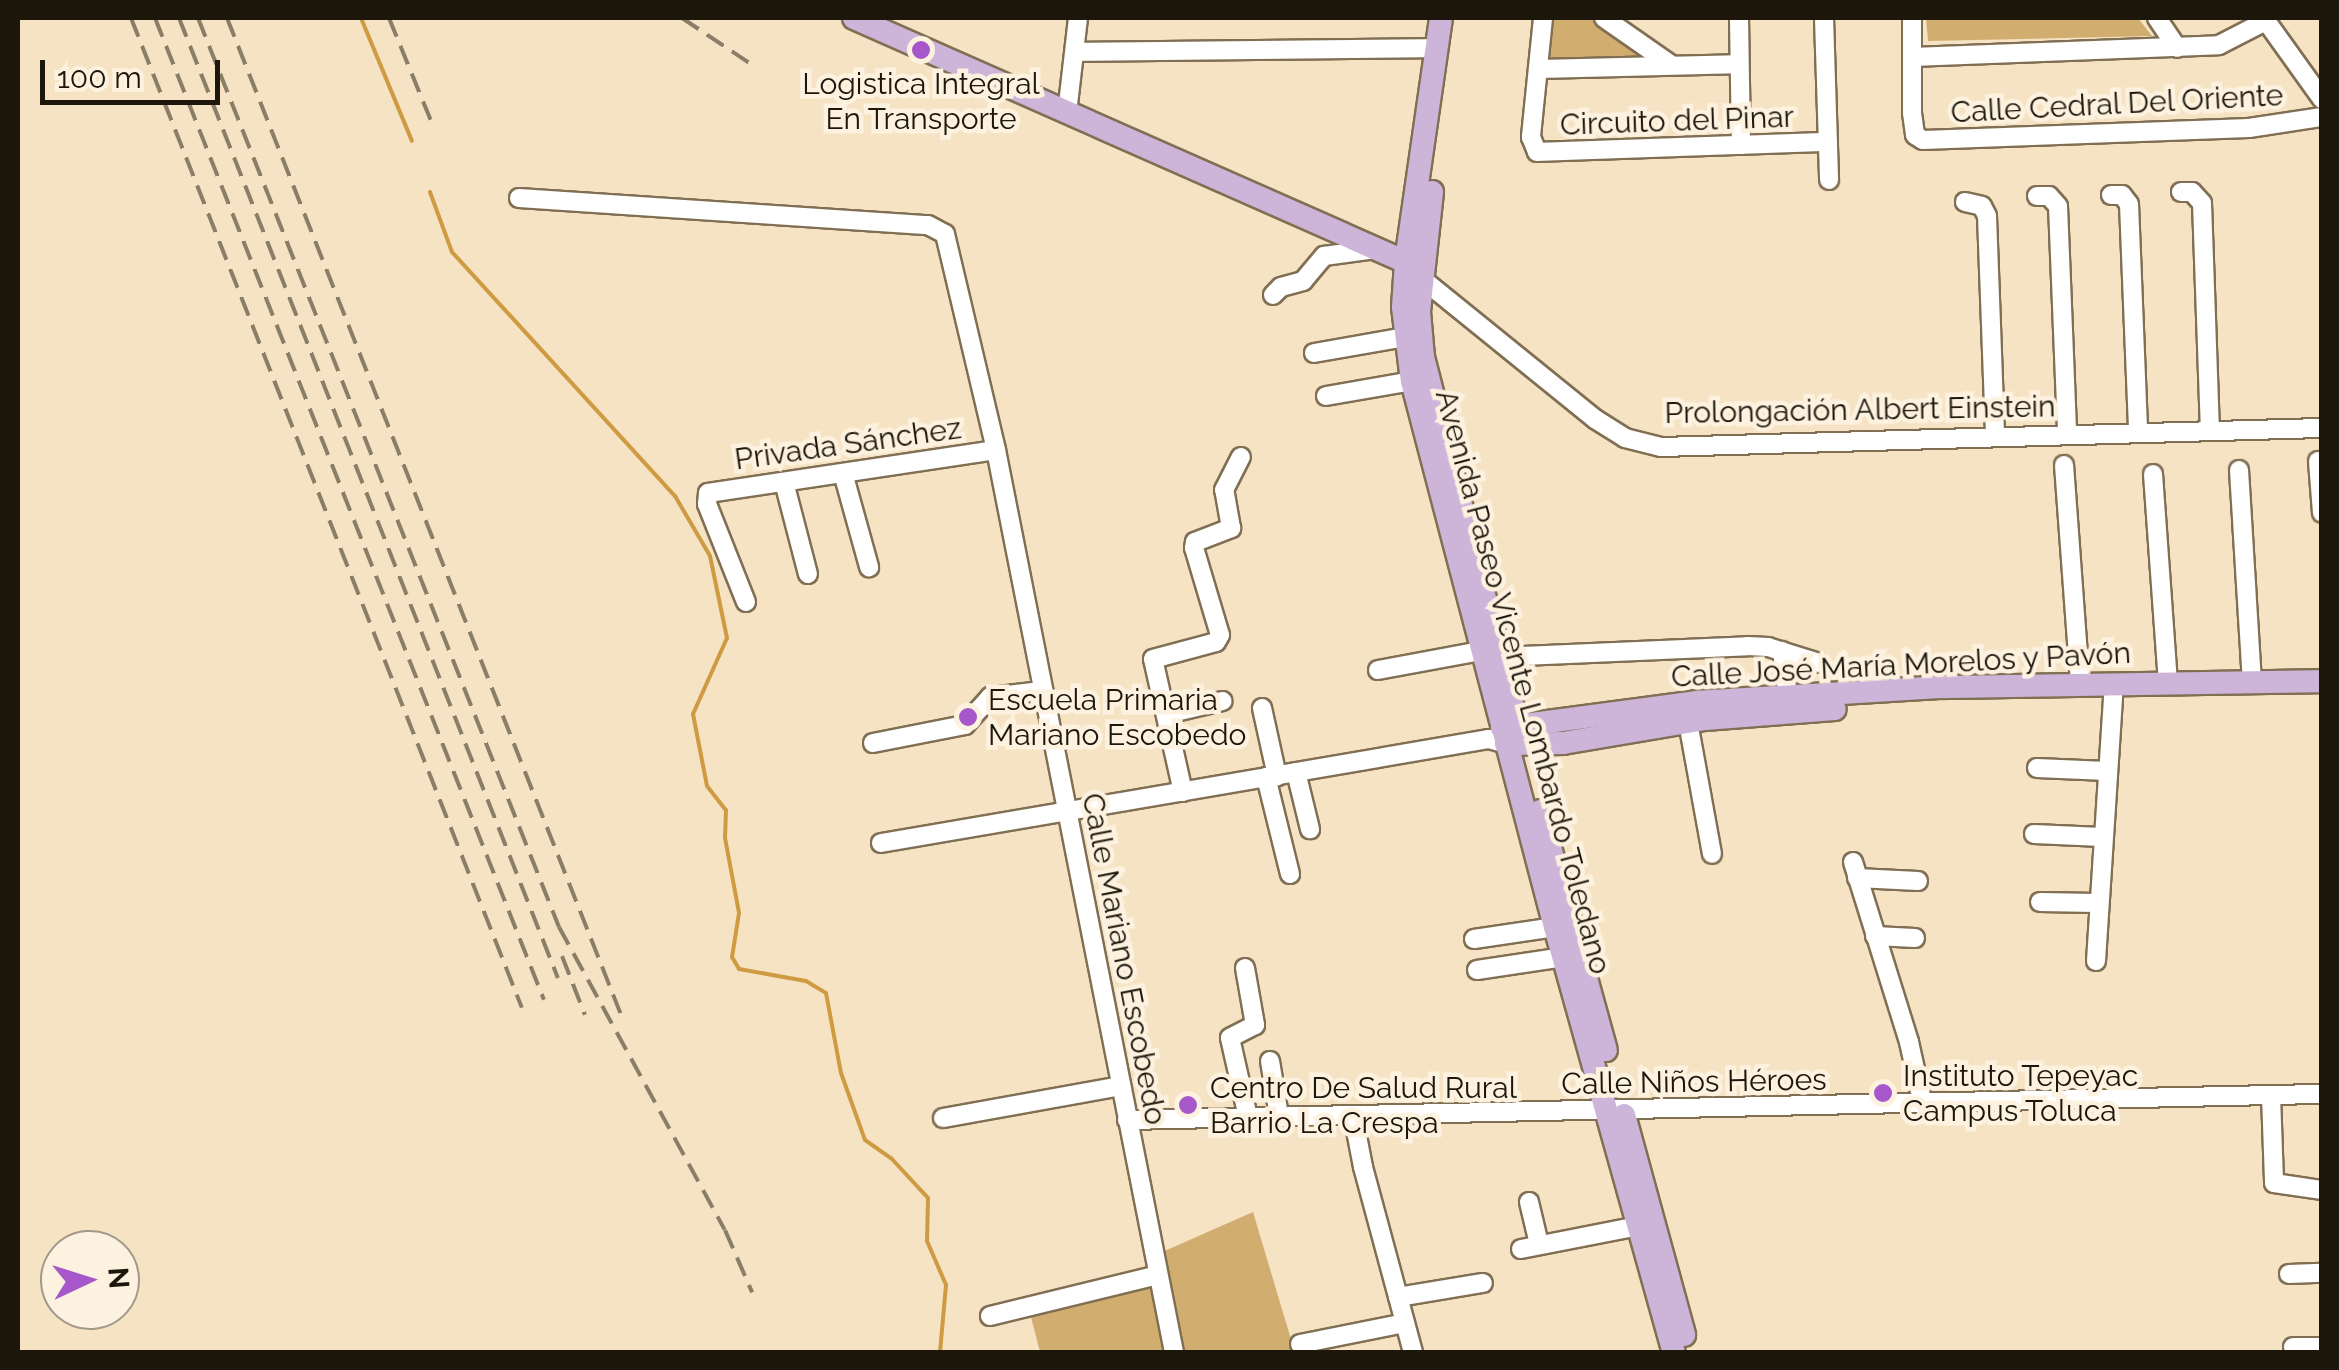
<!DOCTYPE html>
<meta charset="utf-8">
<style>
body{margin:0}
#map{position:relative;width:2339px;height:1370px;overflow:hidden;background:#f6e3c4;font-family:Raleway,sans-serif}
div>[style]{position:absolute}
.green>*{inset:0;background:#d2ad70}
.stream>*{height:4px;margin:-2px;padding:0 2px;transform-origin:2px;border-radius:2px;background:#ce9b43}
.roads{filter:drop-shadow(2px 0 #806f53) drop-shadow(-2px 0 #806f53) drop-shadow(0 2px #806f53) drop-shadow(0 -2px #806f53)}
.minor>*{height:18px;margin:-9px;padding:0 9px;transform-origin:9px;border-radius:9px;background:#fff}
.major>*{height:22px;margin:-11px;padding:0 11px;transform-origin:11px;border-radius:11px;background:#cdb4d9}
.rail>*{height:4px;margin-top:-2px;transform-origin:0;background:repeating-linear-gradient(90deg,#8a7e69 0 20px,transparent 0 30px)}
.dots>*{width:28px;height:28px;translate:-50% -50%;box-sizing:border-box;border:5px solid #fdf1df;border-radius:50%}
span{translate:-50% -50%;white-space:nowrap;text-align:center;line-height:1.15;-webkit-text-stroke:9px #fdf1df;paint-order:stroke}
.poi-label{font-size:30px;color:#1c160b}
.left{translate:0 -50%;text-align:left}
.street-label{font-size:30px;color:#1c160b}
.frame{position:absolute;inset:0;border:20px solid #1c160b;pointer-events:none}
.north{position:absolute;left:40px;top:1230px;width:100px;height:100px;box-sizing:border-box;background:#fdf1df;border:2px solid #a3998a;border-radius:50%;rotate:86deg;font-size:28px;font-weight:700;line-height:40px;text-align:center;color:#1c160b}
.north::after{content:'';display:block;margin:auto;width:35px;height:45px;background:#a658ca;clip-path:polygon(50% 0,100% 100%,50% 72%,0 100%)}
.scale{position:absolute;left:40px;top:60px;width:180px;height:45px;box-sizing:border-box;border:5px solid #1c160b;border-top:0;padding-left:12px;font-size:30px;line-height:35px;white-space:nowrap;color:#1c160b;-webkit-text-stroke:8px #fdf1df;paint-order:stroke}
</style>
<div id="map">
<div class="green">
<div style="clip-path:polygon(1548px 18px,1596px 18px,1653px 59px,1542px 65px)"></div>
<div style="clip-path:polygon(1926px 18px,2138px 18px,2152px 36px,1928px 41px)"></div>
<div style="clip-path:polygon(1253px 1212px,1293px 1346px,1290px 1352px,1176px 1352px,1160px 1253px)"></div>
<div style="clip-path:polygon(1157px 1277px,1172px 1352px,1040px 1352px,1030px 1313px)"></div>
</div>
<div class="stream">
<div style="left:361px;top:18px;width:133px;rotate:67.5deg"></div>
<div style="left:430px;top:192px;width:64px;rotate:69.9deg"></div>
<div style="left:452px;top:252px;width:331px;rotate:47.6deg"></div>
<div style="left:675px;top:496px;width:69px;rotate:59.7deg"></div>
<div style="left:710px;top:556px;width:84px;rotate:78.3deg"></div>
<div style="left:727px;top:638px;width:83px;rotate:114.1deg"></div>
<div style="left:693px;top:714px;width:73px;rotate:79deg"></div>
<div style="left:707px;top:786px;width:31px;rotate:52deg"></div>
<div style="left:726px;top:810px;width:28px;rotate:92deg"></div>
<div style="left:725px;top:838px;width:76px;rotate:79.4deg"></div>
<div style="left:739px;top:913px;width:45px;rotate:99deg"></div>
<div style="left:732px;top:957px;width:14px;rotate:60deg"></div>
<div style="left:739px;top:969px;width:68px;rotate:10.2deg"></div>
<div style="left:806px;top:981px;width:23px;rotate:31deg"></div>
<div style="left:826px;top:993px;width:81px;rotate:79.4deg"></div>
<div style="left:841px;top:1073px;width:71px;rotate:70.3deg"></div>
<div style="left:865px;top:1140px;width:32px;rotate:35deg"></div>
<div style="left:891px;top:1158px;width:54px;rotate:47.2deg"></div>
<div style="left:928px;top:1198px;width:43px;rotate:91.3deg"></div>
<div style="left:927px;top:1241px;width:48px;rotate:66.6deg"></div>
<div style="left:946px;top:1285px;width:67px;rotate:95.1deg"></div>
</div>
<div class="roads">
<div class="minor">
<div style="left:1543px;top:18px;width:120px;rotate:95.8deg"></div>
<div style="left:1531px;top:137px;width:16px;rotate:68deg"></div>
<div style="left:1537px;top:152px;width:291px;rotate:-2deg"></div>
<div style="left:1604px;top:18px;width:80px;rotate:34.9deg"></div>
<div style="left:1739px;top:18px;width:127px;rotate:89.1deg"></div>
<div style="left:1824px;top:18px;width:162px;rotate:88.2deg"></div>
<div style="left:1912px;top:18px;width:95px;rotate:90deg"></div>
<div style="left:1912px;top:113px;width:22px;rotate:82deg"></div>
<div style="left:1915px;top:135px;width:9px;rotate:32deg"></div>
<div style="left:1923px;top:140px;width:326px;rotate:-2.1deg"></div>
<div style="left:2249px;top:128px;width:74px;rotate:-8.6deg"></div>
<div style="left:2157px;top:18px;width:36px;rotate:56deg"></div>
<div style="left:2264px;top:18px;width:100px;rotate:54.4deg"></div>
<div style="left:1075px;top:52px;width:363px;rotate:-0.6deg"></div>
<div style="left:1912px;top:57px;width:307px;rotate:-2.2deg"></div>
<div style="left:2219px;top:45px;width:53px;rotate:-27.1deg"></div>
<div style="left:1538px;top:69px;width:199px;rotate:-1.4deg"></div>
<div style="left:1067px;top:113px;width:96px;rotate:-83.4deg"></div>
<div style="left:2181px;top:192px;width:11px"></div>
<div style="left:2192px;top:192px;width:15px;rotate:48deg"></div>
<div style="left:2202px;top:203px;width:228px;rotate:88deg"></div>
<div style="left:2111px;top:195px;width:11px"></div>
<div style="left:2122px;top:195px;width:11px;rotate:52deg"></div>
<div style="left:2129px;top:204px;width:229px;rotate:87.7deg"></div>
<div style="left:2037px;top:196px;width:12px"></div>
<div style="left:2049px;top:196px;width:13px;rotate:48deg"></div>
<div style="left:2058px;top:206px;width:229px;rotate:87.7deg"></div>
<div style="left:519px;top:198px;width:410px;rotate:3.8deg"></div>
<div style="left:928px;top:225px;width:19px;rotate:28deg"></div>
<div style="left:945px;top:234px;width:222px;rotate:76.7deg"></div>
<div style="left:996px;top:450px;width:919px;rotate:78.84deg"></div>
<div style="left:1965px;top:202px;width:17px;rotate:13deg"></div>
<div style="left:1982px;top:206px;width:11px;rotate:63deg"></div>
<div style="left:1987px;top:216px;width:221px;rotate:87.9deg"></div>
<div style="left:1421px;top:278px;width:224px;rotate:39deg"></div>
<div style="left:1595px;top:419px;width:36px;rotate:32deg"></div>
<div style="left:1625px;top:438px;width:37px;rotate:14deg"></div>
<div style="left:1661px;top:447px;width:661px;rotate:-1.65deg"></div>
<div style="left:1273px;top:295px;width:11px;rotate:-45deg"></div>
<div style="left:1281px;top:287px;width:23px;rotate:-15deg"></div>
<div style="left:1303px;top:281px;width:33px;rotate:-50deg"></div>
<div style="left:1324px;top:256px;width:52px;rotate:-7.7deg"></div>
<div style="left:1314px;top:353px;width:92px;rotate:-10deg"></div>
<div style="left:1326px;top:396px;width:87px;rotate:-9.9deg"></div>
<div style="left:2318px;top:461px;width:52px;rotate:85.6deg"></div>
<div style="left:2064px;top:465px;width:220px;rotate:85.8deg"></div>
<div style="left:2239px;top:470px;width:212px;rotate:86.5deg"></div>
<div style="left:843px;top:473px;width:98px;rotate:74.5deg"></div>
<div style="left:2153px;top:474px;width:209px;rotate:85.9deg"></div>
<div style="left:784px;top:482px;width:95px;rotate:75.4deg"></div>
<div style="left:746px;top:602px;width:105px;rotate:-111.7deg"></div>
<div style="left:707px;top:504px;width:11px;rotate:-85deg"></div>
<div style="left:708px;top:493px;width:291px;rotate:-8.5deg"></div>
<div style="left:1782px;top:651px;width:45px;rotate:82.4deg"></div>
<div style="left:1499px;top:657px;width:249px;rotate:-2.5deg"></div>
<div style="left:1748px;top:646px;width:20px;rotate:3deg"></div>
<div style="left:1768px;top:647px;width:53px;rotate:17.4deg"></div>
<div style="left:1378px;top:670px;width:105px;rotate:-10.5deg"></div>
<div style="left:1262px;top:708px;width:70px;rotate:77.6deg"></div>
<div style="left:1167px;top:714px;width:57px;rotate:-13.1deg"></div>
<div style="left:1688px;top:722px;width:134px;rotate:79.7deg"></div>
<div style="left:873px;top:743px;width:94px;rotate:-11.1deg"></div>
<div style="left:965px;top:725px;width:38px;rotate:-48deg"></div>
<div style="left:990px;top:697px;width:50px;rotate:-6.8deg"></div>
<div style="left:2037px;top:768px;width:70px;rotate:2.5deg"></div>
<div style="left:1296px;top:772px;width:59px;rotate:76.2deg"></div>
<div style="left:1266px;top:777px;width:100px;rotate:76.1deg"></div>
<div style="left:1183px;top:792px;width:136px;rotate:-102.7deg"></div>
<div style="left:1153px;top:659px;width:65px;rotate:-15.1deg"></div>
<div style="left:1216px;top:642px;width:8px;rotate:-60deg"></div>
<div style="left:1220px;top:635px;width:91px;rotate:-106.6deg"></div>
<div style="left:1194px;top:548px;width:6px;rotate:-81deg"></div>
<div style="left:1195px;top:542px;width:39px;rotate:-21deg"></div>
<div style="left:1231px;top:528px;width:39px;rotate:-100deg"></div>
<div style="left:1224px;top:490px;width:37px;rotate:-63deg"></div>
<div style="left:2034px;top:834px;width:68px;rotate:2.5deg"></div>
<div style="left:881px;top:843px;width:617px;rotate:-9.71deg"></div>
<div style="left:1489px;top:739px;width:18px;rotate:16deg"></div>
<div style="left:1853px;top:862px;width:189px;rotate:72.7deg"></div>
<div style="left:1909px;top:1042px;width:65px;rotate:77.5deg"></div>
<div style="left:1857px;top:878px;width:61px;rotate:2.8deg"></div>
<div style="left:2040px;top:902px;width:57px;rotate:1deg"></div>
<div style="left:1875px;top:936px;width:40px;rotate:2.9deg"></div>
<div style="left:1474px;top:939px;width:82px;rotate:-8.4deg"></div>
<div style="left:2096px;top:961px;width:265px;rotate:-86.3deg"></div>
<div style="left:1245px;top:968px;width:58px;rotate:80deg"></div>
<div style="left:1255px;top:1025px;width:28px;rotate:153deg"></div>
<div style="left:1230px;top:1038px;width:81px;rotate:77.2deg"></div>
<div style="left:1477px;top:970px;width:88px;rotate:-8.5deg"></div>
<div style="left:1270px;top:1061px;width:56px;rotate:80.7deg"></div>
<div style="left:2271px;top:1095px;width:88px;rotate:88deg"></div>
<div style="left:2274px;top:1183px;width:49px;rotate:8.3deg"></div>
<div style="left:1353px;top:1115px;width:53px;rotate:79.1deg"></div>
<div style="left:1363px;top:1167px;width:192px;rotate:74.9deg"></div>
<div style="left:943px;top:1118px;width:181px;rotate:-10.2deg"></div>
<div style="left:1127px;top:1120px;width:1195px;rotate:-1.25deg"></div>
<div style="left:1529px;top:1202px;width:43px;rotate:76.6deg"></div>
<div style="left:1521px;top:1249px;width:119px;rotate:-11.1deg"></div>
<div style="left:2289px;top:1274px;width:33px;rotate:-2deg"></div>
<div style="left:1398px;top:1297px;width:86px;rotate:-9.4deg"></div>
<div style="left:990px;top:1316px;width:173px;rotate:-13.7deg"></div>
<div style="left:1300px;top:1344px;width:107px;rotate:-11.3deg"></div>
<div style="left:2293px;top:1347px;width:29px"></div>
</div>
<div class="major">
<div style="left:854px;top:18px;width:604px;rotate:23.85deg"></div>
<div style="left:1406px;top:262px;width:14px;rotate:45deg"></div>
<div style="left:1441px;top:18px;width:246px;rotate:98.2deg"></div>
<div style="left:1406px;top:262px;width:45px;rotate:93.8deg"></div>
<div style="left:1403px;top:307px;width:75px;rotate:83.1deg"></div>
<div style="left:1412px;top:381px;width:564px;rotate:75.32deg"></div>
<div style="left:1555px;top:927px;width:441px;rotate:74.4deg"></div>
<div style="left:1432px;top:192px;width:121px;rotate:96.2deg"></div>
<div style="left:1419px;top:312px;width:45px;rotate:84.9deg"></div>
<div style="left:1423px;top:357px;width:366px;rotate:75.6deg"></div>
<div style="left:1502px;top:728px;width:196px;rotate:-7.6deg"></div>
<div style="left:1696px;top:702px;width:248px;rotate:-3.5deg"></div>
<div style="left:1944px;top:687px;width:378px;rotate:-0.9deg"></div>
<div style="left:1506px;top:744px;width:57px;rotate:-1deg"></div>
<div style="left:1563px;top:743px;width:144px;rotate:-9.6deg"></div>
<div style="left:1705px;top:719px;width:130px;rotate:-4.4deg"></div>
<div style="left:1540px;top:811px;width:248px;rotate:74.6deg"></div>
<div style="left:1624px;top:1115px;width:228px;rotate:74.7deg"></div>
</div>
</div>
<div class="rail">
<div style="left:131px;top:18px;width:1064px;rotate:68.45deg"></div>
<div style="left:155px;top:18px;width:1056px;rotate:68.39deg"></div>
<div style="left:179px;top:18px;width:1032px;rotate:68.46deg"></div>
<div style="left:198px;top:18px;width:978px;rotate:68.34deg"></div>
<div style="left:559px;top:927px;width:345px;rotate:61.3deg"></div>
<div style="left:725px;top:1230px;width:68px;rotate:66.5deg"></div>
<div style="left:227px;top:18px;width:1080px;rotate:68.43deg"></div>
<div style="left:389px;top:18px;width:117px;rotate:67.8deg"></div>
<div style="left:682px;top:18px;width:83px;rotate:33.7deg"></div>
<div style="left:562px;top:956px;width:63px;rotate:68.7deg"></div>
</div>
<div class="dots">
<div style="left:921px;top:50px;background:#a658ca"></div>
<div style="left:968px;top:717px;background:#a658ca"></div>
<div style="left:1883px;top:1093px;background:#a658ca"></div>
<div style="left:1188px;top:1105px;background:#a658ca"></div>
</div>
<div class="poi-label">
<span style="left:921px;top:101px">Logistica Integral<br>En Transporte</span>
<span class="left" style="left:988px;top:717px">Escuela Primaria<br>Mariano Escobedo</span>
<span class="left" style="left:1903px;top:1093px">Instituto Tepeyac<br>Campus Toluca</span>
<span class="left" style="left:1210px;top:1105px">Centro De Salud Rural<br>Barrio La Crespa</span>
</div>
<div class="street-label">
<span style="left:2117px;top:104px;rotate:-3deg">Calle Cedral Del Oriente</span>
<span style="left:1677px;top:121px;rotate:-2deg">Circuito del Pinar</span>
<span style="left:1860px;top:410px;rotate:-1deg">Prolongación Albert Einstein</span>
<span style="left:848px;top:444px;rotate:-8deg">Privada Sánchez</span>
<span style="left:1901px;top:665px;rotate:-3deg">Calle José María Morelos y Pavón</span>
<span style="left:1523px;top:682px;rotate:75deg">Avenida Paseo Vicente Lombardo Toledano</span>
<span style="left:1124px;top:959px;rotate:79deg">Calle Mariano Escobedo</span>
<span style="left:1694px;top:1082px;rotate:-1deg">Calle Niños Héroes</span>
</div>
<div class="frame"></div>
<div class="north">N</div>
<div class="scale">100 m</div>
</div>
